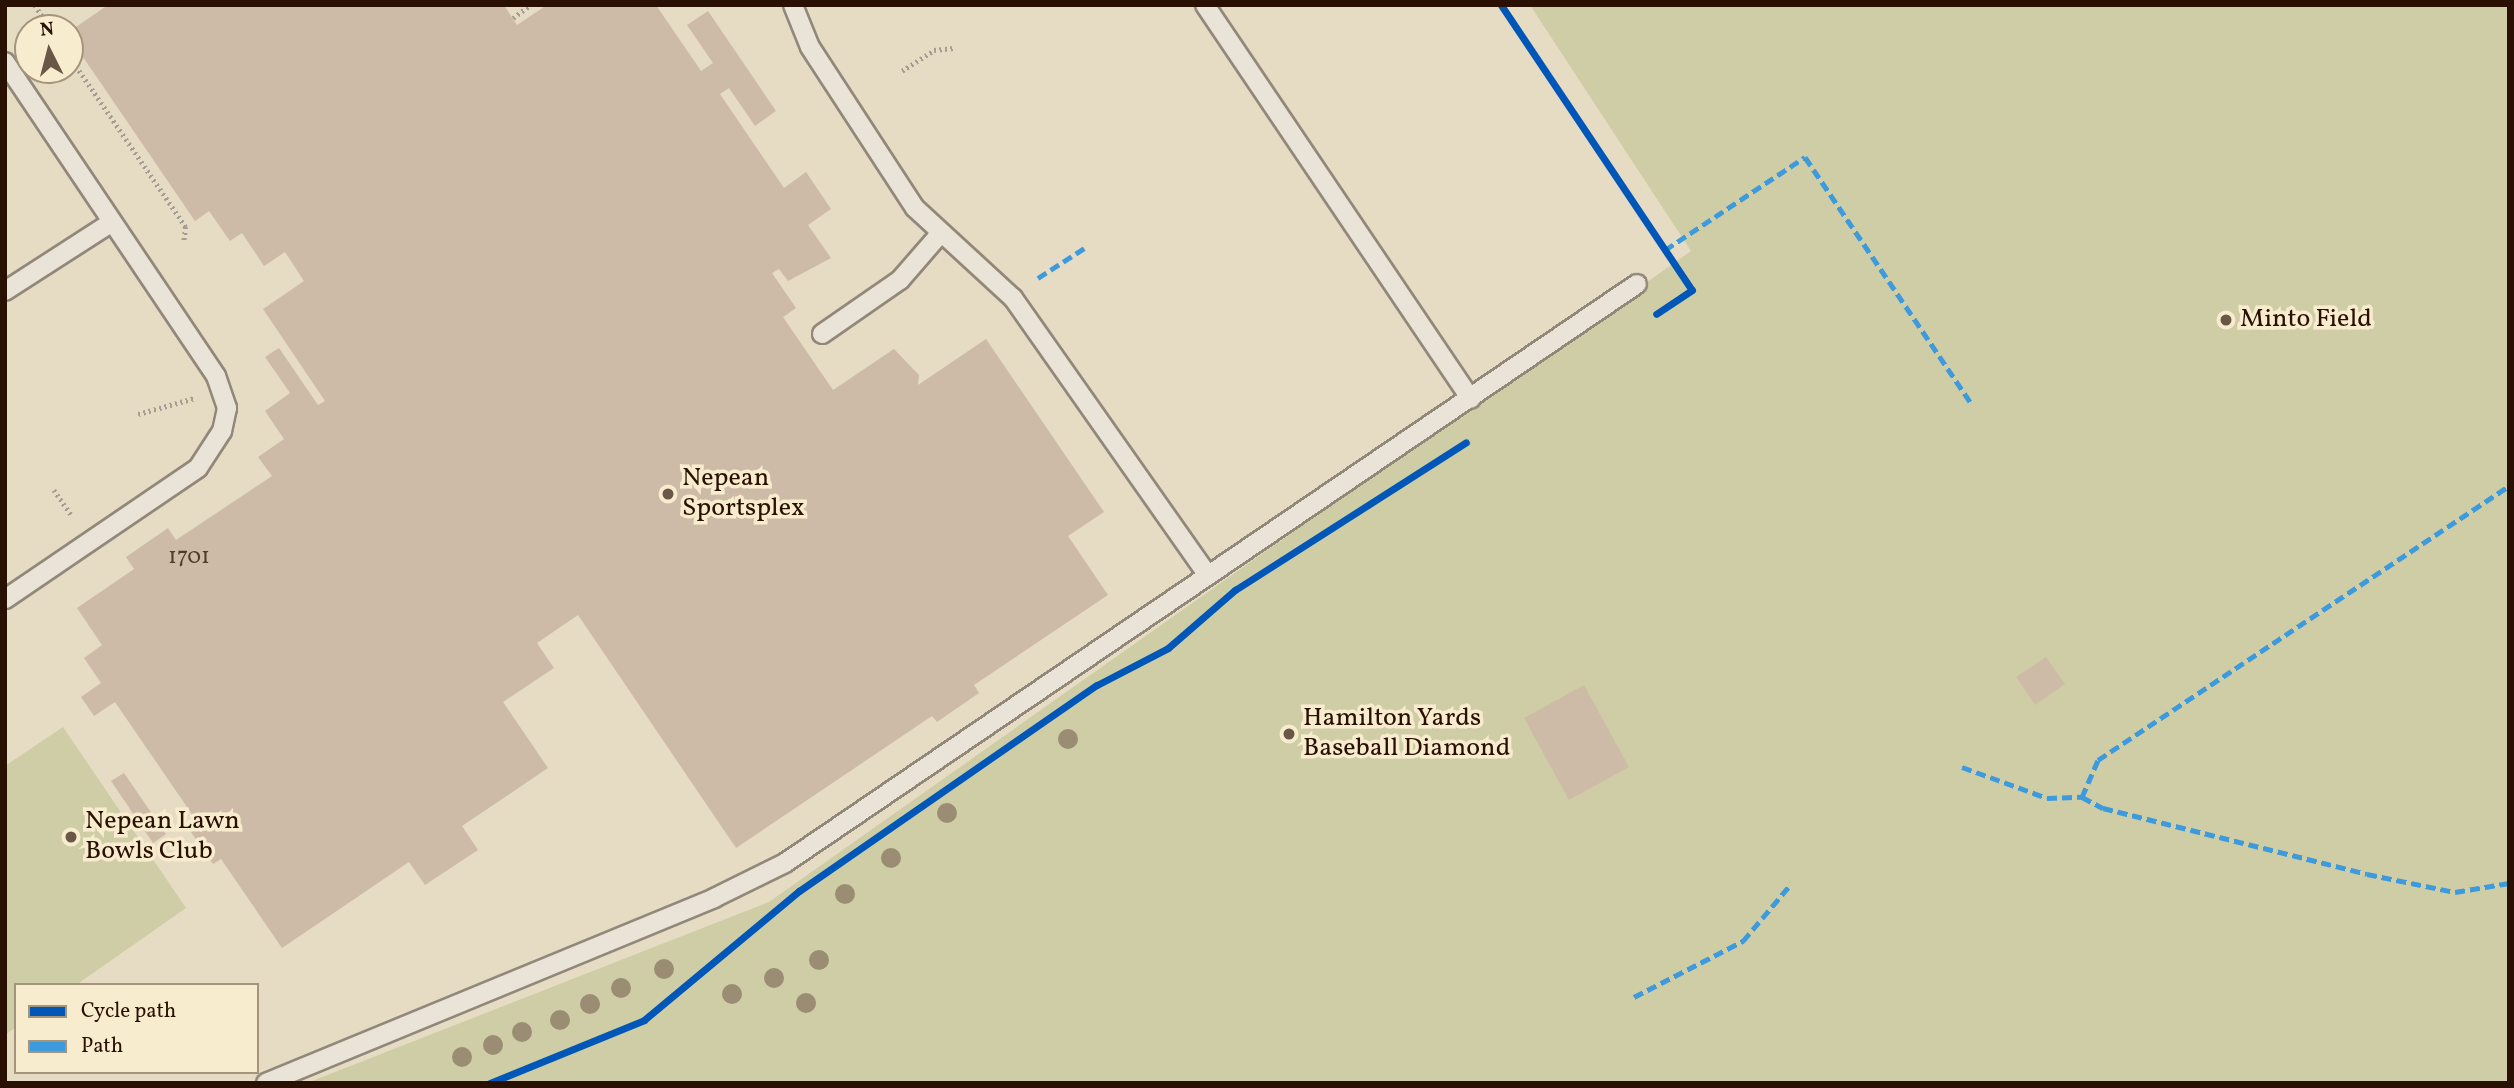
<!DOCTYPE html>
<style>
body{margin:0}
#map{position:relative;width:2514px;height:1088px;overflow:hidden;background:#e6dbc3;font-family:Vollkorn,serif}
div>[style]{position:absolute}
.green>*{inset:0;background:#cfcda5}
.building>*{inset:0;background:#cdbba8}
.path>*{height:4.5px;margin-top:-2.25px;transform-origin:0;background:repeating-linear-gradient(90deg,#a49d93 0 2px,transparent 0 5.5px)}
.roads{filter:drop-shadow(2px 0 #92887a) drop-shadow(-2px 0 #92887a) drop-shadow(0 2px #92887a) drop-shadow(0 -2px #92887a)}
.service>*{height:18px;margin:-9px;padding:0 9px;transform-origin:9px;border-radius:9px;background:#eae4d8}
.quiet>*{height:5px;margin-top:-2.5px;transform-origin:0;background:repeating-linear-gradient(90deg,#3d9add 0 10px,transparent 0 15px)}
.cycleway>*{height:7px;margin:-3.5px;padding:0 3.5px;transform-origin:3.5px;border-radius:3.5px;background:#0057b8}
.trees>*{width:20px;height:20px;margin:-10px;border-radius:50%;background:#9a8d74}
.dots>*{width:19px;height:19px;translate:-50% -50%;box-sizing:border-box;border:4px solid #f8eccf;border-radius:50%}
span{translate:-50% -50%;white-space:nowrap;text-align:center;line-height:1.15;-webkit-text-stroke:7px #f8eccf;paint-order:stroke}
.number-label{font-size:23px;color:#523b2c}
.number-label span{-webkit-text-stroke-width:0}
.poi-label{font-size:26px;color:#291003}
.left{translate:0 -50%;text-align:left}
.frame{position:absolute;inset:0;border:7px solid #291003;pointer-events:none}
.legend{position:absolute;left:14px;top:983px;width:245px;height:91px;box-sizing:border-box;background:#f8eccf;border:2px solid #a5947d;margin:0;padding:9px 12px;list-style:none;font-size:21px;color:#291003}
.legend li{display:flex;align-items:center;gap:14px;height:35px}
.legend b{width:35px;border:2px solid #a5947d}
.north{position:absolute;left:14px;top:14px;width:70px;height:70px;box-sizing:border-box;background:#f8eccf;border:2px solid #a5947d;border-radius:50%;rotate:354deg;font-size:19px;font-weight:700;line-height:28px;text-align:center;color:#291003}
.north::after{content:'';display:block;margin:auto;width:24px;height:32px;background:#6b5746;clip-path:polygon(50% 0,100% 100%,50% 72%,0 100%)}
</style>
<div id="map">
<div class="green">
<div style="clip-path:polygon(1530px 5px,2509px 5px,2509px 1083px,307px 1083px,769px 902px,1691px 251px)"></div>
<div style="clip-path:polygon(63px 727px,186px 908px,76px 985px,16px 985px,16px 1027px,5px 1035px,5px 766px)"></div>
</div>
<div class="building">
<div style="clip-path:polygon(108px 5px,504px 5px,517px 25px,547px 5px,656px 5px,701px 71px,713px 63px,687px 25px,708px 11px,776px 111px,755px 126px,729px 88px,720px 94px,784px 188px,806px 172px,831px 209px,808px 225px,831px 258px,788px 281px,779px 269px,772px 273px,796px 308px,783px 317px,833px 390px,894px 349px,919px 375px,918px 385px,986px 339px,1104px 512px,1068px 536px,1108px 595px,974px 685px,979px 693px,937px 722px,932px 716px,736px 848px,578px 615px,537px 643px,554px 668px,503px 702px,548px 768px,462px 826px,478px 850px,425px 885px,409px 862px,282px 948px,221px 859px,213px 864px,191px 832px,200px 826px,115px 702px,94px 716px,81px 697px,101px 683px,84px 658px,102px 645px,77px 608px,134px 569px,126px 557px,168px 528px,176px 540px,272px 476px,258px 457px,284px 439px,265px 411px,290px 393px,265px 357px,279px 348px,318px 405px,325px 401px,263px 309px,304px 281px,285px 252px,264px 266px,242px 233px,230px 241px,209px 211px,195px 221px,70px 38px,70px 31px)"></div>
<div style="clip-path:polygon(2046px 657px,2065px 684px,2035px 705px,2016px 677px)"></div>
<div style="clip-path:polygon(1584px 685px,1629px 767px,1569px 800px,1524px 718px)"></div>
<div style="clip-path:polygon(124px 773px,166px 834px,153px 843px,111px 781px)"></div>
</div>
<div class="path">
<div style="left:35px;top:5px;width:27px;rotate:57deg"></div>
<div style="left:513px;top:18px;width:21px;rotate:-37deg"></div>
<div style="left:70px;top:57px;width:206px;rotate:55.7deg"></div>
<div style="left:186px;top:227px;width:14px;rotate:98deg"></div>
<div style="left:902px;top:71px;width:38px;rotate:-33deg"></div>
<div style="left:934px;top:50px;width:20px;rotate:-6deg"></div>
<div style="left:138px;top:414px;width:59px;rotate:-15.7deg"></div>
<div style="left:54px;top:490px;width:32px;rotate:55deg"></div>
</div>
<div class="roads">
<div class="service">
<div style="left:793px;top:5px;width:45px;rotate:68deg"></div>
<div style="left:810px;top:47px;width:192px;rotate:56.9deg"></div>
<div style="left:915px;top:208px;width:133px;rotate:42.6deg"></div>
<div style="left:1013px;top:298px;width:339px;rotate:54.9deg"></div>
<div style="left:1205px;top:5px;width:475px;rotate:56deg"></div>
<div style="left:5px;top:62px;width:378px;rotate:56.1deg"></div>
<div style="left:216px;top:376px;width:34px;rotate:71deg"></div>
<div style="left:227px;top:408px;width:24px;rotate:102deg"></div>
<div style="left:222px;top:431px;width:44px;rotate:123deg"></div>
<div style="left:198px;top:468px;width:233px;rotate:145.8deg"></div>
<div style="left:5px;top:291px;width:124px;rotate:-32.8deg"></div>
<div style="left:822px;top:334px;width:95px;rotate:-34.7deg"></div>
<div style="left:900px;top:280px;width:61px;rotate:-49deg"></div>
<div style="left:266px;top:1083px;width:485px;rotate:-22.4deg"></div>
<div style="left:714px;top:898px;width:79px;rotate:-26.2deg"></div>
<div style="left:785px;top:863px;width:1030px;rotate:-34.2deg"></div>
</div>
</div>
<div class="quiet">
<div style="left:1665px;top:250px;width:168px;rotate:-33.6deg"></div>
<div style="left:1805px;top:157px;width:299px;rotate:56deg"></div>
<div style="left:1038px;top:278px;width:57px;rotate:-32.9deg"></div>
<div style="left:1962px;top:767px;width:90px;rotate:20deg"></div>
<div style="left:2047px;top:798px;width:35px;rotate:-2deg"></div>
<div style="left:2082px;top:797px;width:24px;rotate:28deg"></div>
<div style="left:2103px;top:808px;width:272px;rotate:14deg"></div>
<div style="left:2367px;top:874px;width:90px;rotate:11.6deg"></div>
<div style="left:2455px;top:892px;width:55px;rotate:-9.5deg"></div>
<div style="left:2082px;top:797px;width:40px;rotate:-66.6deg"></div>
<div style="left:2098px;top:760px;width:494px;rotate:-33.7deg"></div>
<div style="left:1634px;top:997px;width:123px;rotate:-27.2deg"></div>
<div style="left:1743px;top:941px;width:75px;rotate:-49.9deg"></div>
</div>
<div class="cycleway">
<div style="left:1501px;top:5px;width:343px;rotate:56.2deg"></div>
<div style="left:1692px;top:290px;width:43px;rotate:146.3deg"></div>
<div style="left:490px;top:1083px;width:166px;rotate:-22.2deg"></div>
<div style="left:644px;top:1020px;width:202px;rotate:-39.8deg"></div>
<div style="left:799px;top:891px;width:362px;rotate:-34.7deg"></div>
<div style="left:1097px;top:685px;width:80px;rotate:-27.5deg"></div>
<div style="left:1168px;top:648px;width:89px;rotate:-40.9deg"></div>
<div style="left:1235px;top:590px;width:274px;rotate:-32.6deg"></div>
</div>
<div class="trees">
<div style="left:1068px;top:739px"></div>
<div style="left:947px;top:813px"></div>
<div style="left:891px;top:858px"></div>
<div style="left:845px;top:894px"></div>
<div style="left:819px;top:960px"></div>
<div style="left:664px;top:969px"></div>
<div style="left:774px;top:978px"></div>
<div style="left:621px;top:988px"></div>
<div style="left:732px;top:994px"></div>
<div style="left:806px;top:1003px"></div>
<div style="left:590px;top:1004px"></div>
<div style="left:560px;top:1020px"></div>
<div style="left:522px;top:1032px"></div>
<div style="left:493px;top:1045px"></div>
<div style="left:462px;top:1057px"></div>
</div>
<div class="dots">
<div style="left:2226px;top:320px;background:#6b5746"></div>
<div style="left:668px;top:494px;background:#6b5746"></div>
<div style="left:1289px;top:734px;background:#6b5746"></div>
<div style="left:71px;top:837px;background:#6b5746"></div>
</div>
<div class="number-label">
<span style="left:189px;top:557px">1701</span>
</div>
<div class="poi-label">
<span class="left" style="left:2240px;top:320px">Minto Field</span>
<span class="left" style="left:682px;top:494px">Nepean<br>Sportsplex</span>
<span class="left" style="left:1303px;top:734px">Hamilton Yards<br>Baseball Diamond</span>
<span class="left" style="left:85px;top:837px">Nepean Lawn<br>Bowls Club</span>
</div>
<div class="frame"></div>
<ul class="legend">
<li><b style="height:9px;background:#0057b8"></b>Cycle path</li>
<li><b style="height:9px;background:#3d9add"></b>Path</li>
</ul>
<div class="north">N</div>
</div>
